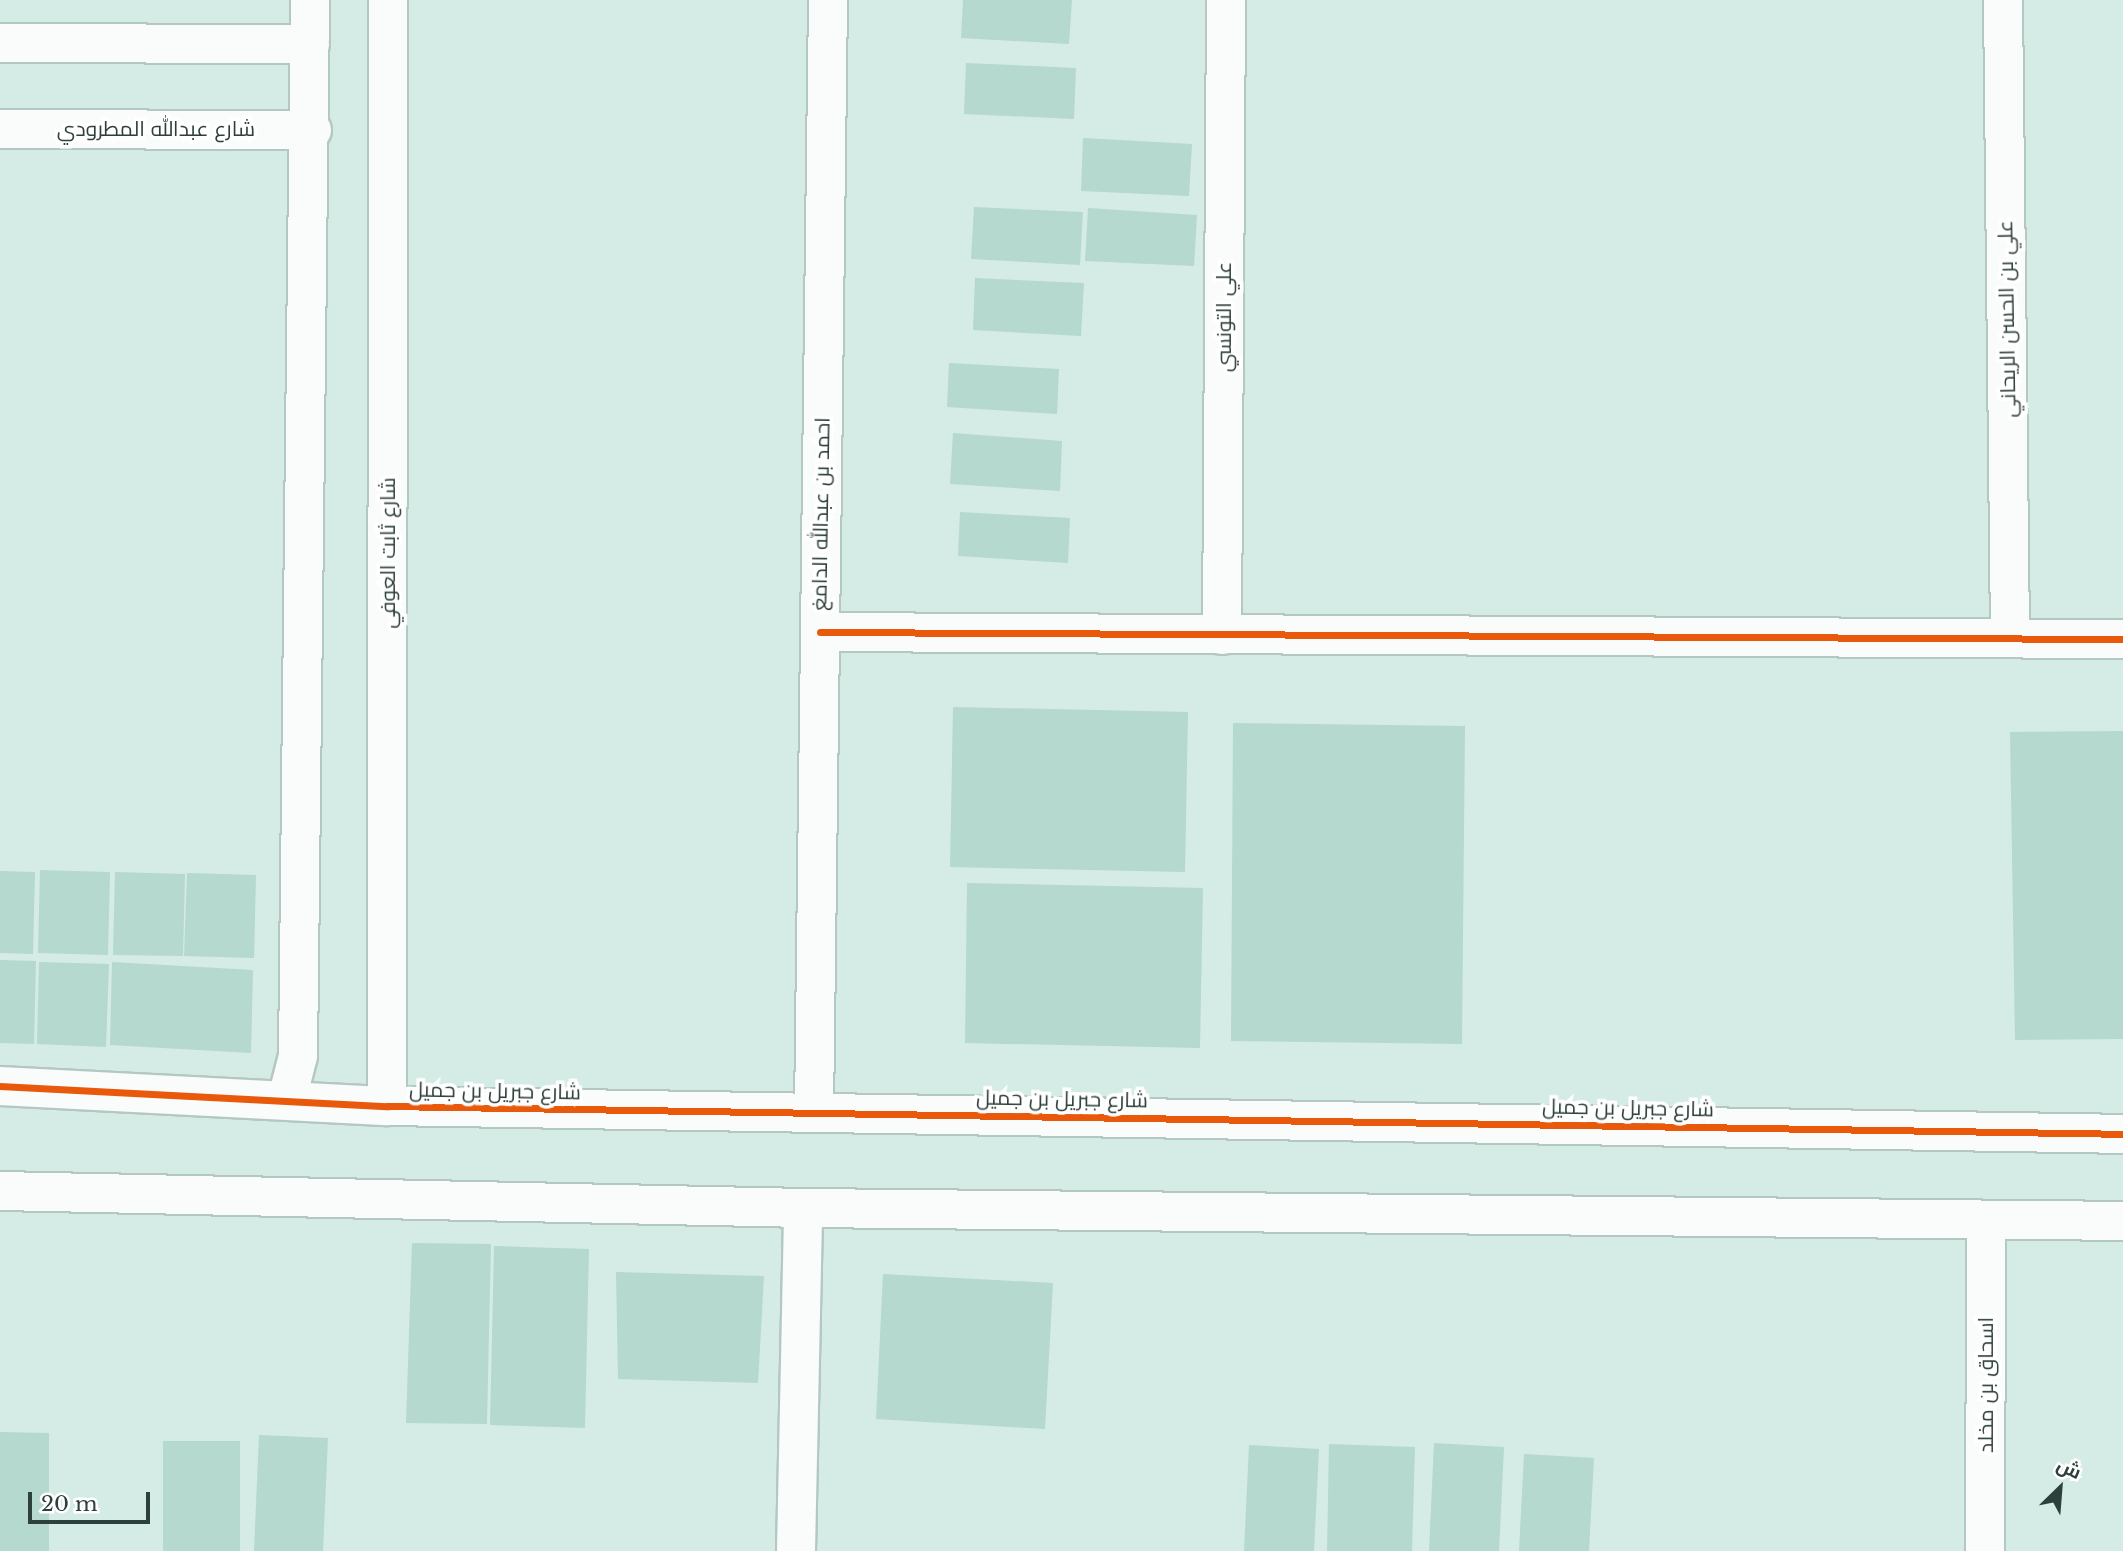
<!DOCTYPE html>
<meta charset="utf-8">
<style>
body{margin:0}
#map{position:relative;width:2123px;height:1551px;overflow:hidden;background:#d4ece5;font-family:"Libre Baskerville",Cairo,serif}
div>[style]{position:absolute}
.building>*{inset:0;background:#b5d8cf}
.roads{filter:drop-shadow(2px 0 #b4c8c2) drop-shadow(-2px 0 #b4c8c2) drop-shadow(0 2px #b4c8c2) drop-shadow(0 -2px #b4c8c2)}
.minor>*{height:38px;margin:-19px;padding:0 19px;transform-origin:19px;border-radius:19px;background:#f9fcfb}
.cycleway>*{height:7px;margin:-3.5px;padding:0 3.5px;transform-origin:3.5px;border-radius:3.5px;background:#e8590c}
span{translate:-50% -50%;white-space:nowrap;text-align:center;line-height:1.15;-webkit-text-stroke:7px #fff;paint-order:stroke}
.street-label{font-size:21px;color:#2e403b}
.north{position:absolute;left:2025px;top:1453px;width:70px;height:70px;-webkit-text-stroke:5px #fff;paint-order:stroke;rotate:25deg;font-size:19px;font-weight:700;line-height:28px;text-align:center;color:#2e403b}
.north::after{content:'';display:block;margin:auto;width:24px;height:32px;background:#2e403b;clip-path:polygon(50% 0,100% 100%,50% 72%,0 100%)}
.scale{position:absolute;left:28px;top:1492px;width:122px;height:32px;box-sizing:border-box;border:4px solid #2e403b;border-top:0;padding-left:9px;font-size:21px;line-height:24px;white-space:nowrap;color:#2e403b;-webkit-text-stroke:5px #fff;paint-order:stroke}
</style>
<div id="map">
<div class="building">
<div style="clip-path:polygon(963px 0,1072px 0,1069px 44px,961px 38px)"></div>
<div style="clip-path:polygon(966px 63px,1076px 68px,1074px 119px,964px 114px)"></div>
<div style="clip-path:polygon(1083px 138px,1192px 144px,1189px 196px,1081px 191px)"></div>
<div style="clip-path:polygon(974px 207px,1083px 212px,1080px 265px,971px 259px)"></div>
<div style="clip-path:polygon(1088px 208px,1197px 215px,1194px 266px,1085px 261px)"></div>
<div style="clip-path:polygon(975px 278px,1084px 283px,1081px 336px,973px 330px)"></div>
<div style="clip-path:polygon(949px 363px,1059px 369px,1057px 414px,947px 407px)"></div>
<div style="clip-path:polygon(953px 433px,1062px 441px,1060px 491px,950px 484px)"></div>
<div style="clip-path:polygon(960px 512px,1070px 518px,1068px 563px,958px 556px)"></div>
<div style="clip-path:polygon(953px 707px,1188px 712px,1185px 872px,950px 867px)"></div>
<div style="clip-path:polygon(1233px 723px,1465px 726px,1462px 1044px,1231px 1041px)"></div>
<div style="clip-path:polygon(2123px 731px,2123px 1039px,2015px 1040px,2010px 732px)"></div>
<div style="clip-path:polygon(40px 870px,110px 872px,108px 955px,38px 953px)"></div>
<div style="clip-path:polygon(0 871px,35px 872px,33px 954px,0 953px)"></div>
<div style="clip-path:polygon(115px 872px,185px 874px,183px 956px,113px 955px)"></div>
<div style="clip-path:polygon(187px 873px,256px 875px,254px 958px,184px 956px)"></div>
<div style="clip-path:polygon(967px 883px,1203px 888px,1200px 1048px,965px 1043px)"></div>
<div style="clip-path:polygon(0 960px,36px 961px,34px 1044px,0 1043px)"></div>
<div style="clip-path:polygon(39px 962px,109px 964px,106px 1047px,37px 1044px)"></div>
<div style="clip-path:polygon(112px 962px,253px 970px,251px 1053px,110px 1045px)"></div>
<div style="clip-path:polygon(412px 1243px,491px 1244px,487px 1424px,406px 1423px)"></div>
<div style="clip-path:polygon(494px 1246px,589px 1249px,585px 1428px,490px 1425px)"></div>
<div style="clip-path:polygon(616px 1272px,764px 1276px,758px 1383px,618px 1379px)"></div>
<div style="clip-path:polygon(883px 1274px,1053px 1283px,1045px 1429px,876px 1419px)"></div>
<div style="clip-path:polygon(0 1432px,49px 1433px,49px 1551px,0 1551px)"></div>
<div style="clip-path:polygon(259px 1435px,328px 1438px,323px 1551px,254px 1551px)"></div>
<div style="clip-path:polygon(163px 1441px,240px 1441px,240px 1551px,163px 1551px)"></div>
<div style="clip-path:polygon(1434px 1443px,1504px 1447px,1499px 1551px,1429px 1551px)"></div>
<div style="clip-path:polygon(1329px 1444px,1415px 1447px,1412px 1551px,1327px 1551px)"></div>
<div style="clip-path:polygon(1249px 1445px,1319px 1449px,1314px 1551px,1244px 1551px)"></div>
<div style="clip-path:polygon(1524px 1454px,1594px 1458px,1589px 1551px,1519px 1551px)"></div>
</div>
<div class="roads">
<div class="minor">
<div style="left:2003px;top:0;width:637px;rotate:89.37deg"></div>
<div style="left:0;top:43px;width:310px;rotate:0.2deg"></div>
<div style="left:0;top:129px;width:312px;rotate:0.2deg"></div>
<div style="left:820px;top:632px;width:1303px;rotate:0.31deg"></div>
<div style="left:1222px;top:635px;width:635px;rotate:-89.64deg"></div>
<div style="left:0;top:1086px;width:388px;rotate:3deg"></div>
<div style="left:387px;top:1106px;width:1736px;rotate:0.92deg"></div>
<div style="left:287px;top:1099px;width:44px;rotate:-75.7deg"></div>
<div style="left:298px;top:1056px;width:1056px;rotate:-89.35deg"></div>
<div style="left:387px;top:1106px;width:1106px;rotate:-89.95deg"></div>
<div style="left:814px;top:1113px;width:1113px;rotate:-89.28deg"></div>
<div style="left:0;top:1191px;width:803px;rotate:1.21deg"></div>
<div style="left:803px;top:1208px;width:1320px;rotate:0.56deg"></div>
<div style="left:796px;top:1551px;width:343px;rotate:-88.8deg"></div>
<div style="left:1985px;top:1551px;width:331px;rotate:-89.8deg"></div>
</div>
</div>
<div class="cycleway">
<div style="left:820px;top:632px;width:1303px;rotate:0.31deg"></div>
<div style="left:0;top:1086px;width:388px;rotate:3deg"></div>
<div style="left:387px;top:1106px;width:1736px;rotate:0.92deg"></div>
</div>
<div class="street-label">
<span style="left:156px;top:129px">شارع عبدالله المطرودي</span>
<span style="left:1224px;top:317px;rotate:-90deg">علي التونسي</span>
<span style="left:2007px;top:319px;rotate:-91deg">علي بن الحسن الريحاني</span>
<span style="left:821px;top:514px;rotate:-89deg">احمد بن عبدالله الدامغ</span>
<span style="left:388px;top:553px;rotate:-90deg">شارع ثابت العوفي</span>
<span style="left:495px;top:1091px;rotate:1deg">شارع جبريل بن جميل</span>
<span style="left:1062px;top:1099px;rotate:1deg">شارع جبريل بن جميل</span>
<span style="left:1628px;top:1108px;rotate:1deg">شارع جبريل بن جميل</span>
<span style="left:1986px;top:1385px;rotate:-90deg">اسحاق بن مخلد</span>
</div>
<div class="north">ش</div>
<div class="scale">20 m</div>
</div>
